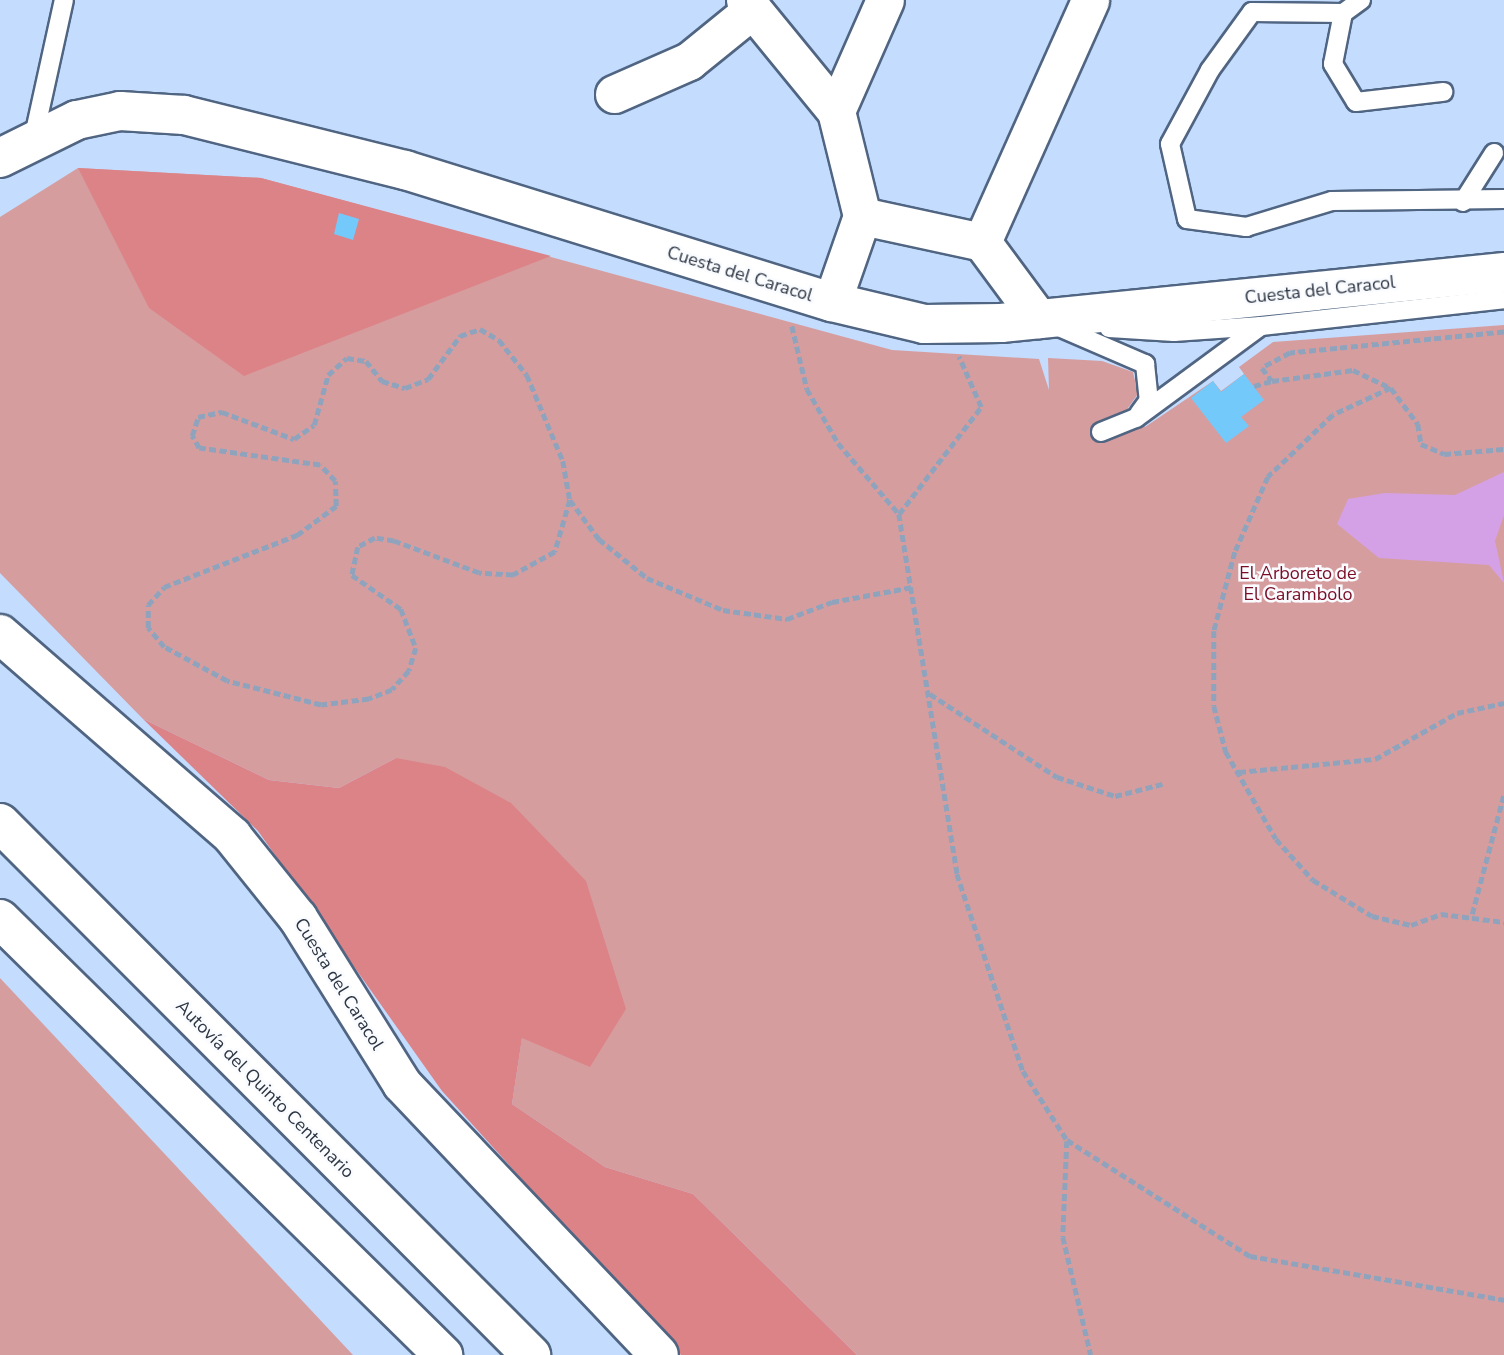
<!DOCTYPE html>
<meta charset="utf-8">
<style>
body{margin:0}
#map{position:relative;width:1504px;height:1355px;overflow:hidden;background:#c4dcfd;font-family:"Nunito Sans",sans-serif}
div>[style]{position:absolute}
.green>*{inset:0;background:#d69d9f}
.forest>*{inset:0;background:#dc8388}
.water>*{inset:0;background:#d4a1e6}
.building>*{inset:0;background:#74c9fb}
.path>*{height:4.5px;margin-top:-2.25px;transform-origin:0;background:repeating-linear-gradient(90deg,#90a3bd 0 7px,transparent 0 10.5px)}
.roads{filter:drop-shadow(2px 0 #506582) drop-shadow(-2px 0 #506582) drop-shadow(0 2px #506582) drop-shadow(0 -2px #506582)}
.service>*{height:18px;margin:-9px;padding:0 9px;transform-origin:9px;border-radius:9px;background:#fff}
.minor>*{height:37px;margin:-18.5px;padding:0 18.5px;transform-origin:18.5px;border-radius:18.5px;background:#fff}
.secondary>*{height:38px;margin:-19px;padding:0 19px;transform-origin:19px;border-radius:19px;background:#fff}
.motorway>*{height:38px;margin:-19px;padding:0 19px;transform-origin:19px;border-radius:19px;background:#fff}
span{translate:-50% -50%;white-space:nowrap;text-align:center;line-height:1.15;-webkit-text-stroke:5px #f9fbff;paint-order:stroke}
.street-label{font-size:18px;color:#2c3542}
.park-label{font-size:18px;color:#7a0d25}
</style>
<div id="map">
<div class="green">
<div style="clip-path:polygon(78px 168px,261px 178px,892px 350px,1039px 359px,1049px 390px,1048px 358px,1102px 361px,1133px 372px,1138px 394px,1128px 408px,1145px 427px,1213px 381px,1221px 391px,1244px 374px,1239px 367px,1273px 342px,1504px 325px,1504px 1355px,857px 1355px,693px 1194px,605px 1167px,512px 1104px,522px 1037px,396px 758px,339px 788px,269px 780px,143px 719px,0 573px,0 217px)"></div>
<div style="clip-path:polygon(0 978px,353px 1355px,0 1355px)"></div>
</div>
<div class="forest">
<div style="clip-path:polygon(78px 168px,261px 178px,551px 256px,244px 376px,149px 308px)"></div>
<div style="clip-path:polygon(143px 719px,269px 780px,339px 788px,396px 758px,445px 767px,511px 803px,586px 881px,626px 1009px,590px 1067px,522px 1038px,512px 1104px,605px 1167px,693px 1194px,857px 1355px,681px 1355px,442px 1091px,258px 831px)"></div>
</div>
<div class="water">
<div style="clip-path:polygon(1504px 472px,1504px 515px,1495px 541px,1504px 583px,1489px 565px,1379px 558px,1337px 524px,1348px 499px,1385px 493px,1455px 495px)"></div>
</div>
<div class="building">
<div style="clip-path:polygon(339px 213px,359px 219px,353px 240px,334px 234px)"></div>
<div style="clip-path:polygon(1244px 374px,1264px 400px,1241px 417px,1249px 426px,1226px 443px,1191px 398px,1213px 381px,1221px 392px)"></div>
</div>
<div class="path">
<div style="left:792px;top:326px;width:65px;rotate:76.6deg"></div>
<div style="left:807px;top:389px;width:62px;rotate:60.1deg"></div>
<div style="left:838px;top:443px;width:94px;rotate:49.3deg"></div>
<div style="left:899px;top:514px;width:365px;rotate:80.8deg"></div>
<div style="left:957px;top:874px;width:208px;rotate:71.5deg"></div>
<div style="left:1023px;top:1071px;width:82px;rotate:57.5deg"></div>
<div style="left:1067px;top:1140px;width:217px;rotate:32.4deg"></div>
<div style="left:1250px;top:1256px;width:258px;rotate:9.8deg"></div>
<div style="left:1504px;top:332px;width:215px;rotate:174.4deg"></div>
<div style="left:1290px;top:353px;width:32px;rotate:152deg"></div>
<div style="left:1262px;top:368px;width:16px;rotate:52deg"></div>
<div style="left:1272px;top:381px;width:82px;rotate:-7.7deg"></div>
<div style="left:1353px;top:370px;width:42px;rotate:25.3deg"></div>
<div style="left:1391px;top:388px;width:64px;rotate:155deg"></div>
<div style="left:1333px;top:415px;width:90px;rotate:136.4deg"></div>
<div style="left:1268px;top:477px;width:82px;rotate:113.7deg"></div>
<div style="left:1235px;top:552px;width:82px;rotate:104.9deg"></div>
<div style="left:1214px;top:631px;width:75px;rotate:90deg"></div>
<div style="left:1214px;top:706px;width:48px;rotate:75.4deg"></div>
<div style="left:1226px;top:752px;width:100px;rotate:60.1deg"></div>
<div style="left:1276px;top:839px;width:55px;rotate:47.9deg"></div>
<div style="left:1313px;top:880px;width:69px;rotate:31.4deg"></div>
<div style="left:1372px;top:916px;width:40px;rotate:13deg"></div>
<div style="left:1411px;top:925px;width:32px;rotate:-20deg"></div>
<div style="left:1441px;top:914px;width:64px;rotate:7.2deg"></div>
<div style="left:1254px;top:386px;width:19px;rotate:-16deg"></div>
<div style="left:1391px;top:388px;width:45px;rotate:53.1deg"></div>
<div style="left:1418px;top:424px;width:20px;rotate:81deg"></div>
<div style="left:1421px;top:444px;width:25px;rotate:23deg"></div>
<div style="left:1444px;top:454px;width:60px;rotate:-4.8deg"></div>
<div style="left:570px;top:500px;width:54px;rotate:106.1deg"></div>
<div style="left:555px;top:552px;width:48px;rotate:151.3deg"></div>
<div style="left:513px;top:575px;width:34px;rotate:-177deg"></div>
<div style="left:479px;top:573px;width:91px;rotate:-159.4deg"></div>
<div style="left:394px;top:541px;width:19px;rotate:-171deg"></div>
<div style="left:375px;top:538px;width:19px;rotate:152deg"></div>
<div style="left:358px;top:547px;width:29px;rotate:102deg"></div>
<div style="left:352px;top:575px;width:60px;rotate:34.8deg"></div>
<div style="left:401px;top:609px;width:42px;rotate:69deg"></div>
<div style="left:416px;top:648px;width:24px;rotate:107deg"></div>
<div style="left:409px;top:671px;width:25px;rotate:132deg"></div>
<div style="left:392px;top:690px;width:25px;rotate:159deg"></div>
<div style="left:369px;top:699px;width:48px;rotate:172.9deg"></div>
<div style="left:321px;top:705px;width:97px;rotate:-165.7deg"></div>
<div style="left:227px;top:681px;width:72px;rotate:-151.6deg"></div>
<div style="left:164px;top:647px;width:25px;rotate:-130deg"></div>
<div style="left:148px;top:628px;width:23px;rotate:-90deg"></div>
<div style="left:148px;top:605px;width:24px;rotate:-48deg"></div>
<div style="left:164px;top:587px;width:143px;rotate:-21.4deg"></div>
<div style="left:297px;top:535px;width:49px;rotate:-36.6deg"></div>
<div style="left:336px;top:506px;width:25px;rotate:-92deg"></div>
<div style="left:335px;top:481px;width:22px;rotate:-133deg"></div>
<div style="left:320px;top:465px;width:122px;rotate:-172deg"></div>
<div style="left:199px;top:448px;width:14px;rotate:-120deg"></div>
<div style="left:192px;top:436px;width:20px;rotate:-72deg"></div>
<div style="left:198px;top:417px;width:25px;rotate:-12deg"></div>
<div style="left:222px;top:412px;width:77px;rotate:20.6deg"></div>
<div style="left:294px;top:439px;width:24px;rotate:-35deg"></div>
<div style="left:314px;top:425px;width:52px;rotate:-74.4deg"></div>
<div style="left:328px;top:375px;width:25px;rotate:-42deg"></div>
<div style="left:347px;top:358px;width:19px;rotate:9deg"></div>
<div style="left:366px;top:361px;width:26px;rotate:51deg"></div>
<div style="left:382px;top:381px;width:24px;rotate:17deg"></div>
<div style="left:405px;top:388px;width:25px;rotate:-21deg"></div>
<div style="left:428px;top:379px;width:54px;rotate:-53.3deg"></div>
<div style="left:460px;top:336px;width:21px;rotate:-19deg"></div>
<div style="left:480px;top:329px;width:22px;rotate:30deg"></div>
<div style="left:499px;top:340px;width:45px;rotate:51.3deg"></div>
<div style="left:527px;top:375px;width:93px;rotate:67.3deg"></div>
<div style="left:563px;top:461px;width:40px;rotate:80deg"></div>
<div style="left:570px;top:500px;width:49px;rotate:53.4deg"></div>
<div style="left:599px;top:539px;width:62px;rotate:39.1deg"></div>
<div style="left:647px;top:578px;width:82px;rotate:22.8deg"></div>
<div style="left:723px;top:610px;width:65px;rotate:8deg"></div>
<div style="left:787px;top:619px;width:48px;rotate:-20.7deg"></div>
<div style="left:832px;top:602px;width:82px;rotate:-10.5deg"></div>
<div style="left:899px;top:514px;width:135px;rotate:-52.5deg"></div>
<div style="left:981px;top:407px;width:55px;rotate:-113.7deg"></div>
<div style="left:930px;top:694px;width:152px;rotate:33.2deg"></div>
<div style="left:1057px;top:777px;width:61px;rotate:18.1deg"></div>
<div style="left:1115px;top:796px;width:49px;rotate:-14.3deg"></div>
<div style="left:1239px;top:772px;width:137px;rotate:-5.5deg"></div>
<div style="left:1375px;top:759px;width:94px;rotate:-29.3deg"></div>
<div style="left:1457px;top:713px;width:48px;rotate:-12deg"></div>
<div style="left:1472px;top:914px;width:124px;rotate:-75.1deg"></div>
<div style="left:1067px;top:1141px;width:96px;rotate:92.4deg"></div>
<div style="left:1063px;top:1237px;width:121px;rotate:76.7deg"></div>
</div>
<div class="roads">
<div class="service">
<div style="left:1361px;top:0;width:22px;rotate:144deg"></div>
<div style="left:1343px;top:13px;width:91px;rotate:-179.4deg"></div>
<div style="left:1252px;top:12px;width:72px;rotate:125.9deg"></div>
<div style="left:1210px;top:70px;width:84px;rotate:118.4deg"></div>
<div style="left:1170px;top:144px;width:77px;rotate:77.2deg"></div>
<div style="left:1187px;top:219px;width:60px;rotate:7.7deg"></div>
<div style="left:1246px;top:227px;width:90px;rotate:-16.8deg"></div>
<div style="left:1332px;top:201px;width:172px;rotate:-0.7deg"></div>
<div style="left:1343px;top:13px;width:52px;rotate:101.1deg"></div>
<div style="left:1333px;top:64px;width:44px;rotate:58.8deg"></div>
<div style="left:1356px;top:102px;width:88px;rotate:-6.6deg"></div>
<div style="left:34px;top:136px;width:139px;rotate:-77.6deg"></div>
<div style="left:1463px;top:202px;width:58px;rotate:-57.7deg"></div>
<div style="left:1059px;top:327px;width:94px;rotate:23.3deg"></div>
<div style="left:1145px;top:364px;width:36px;rotate:84deg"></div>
<div style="left:1149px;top:400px;width:17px;rotate:126deg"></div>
<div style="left:1109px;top:328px;width:65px;rotate:3.5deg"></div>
<div style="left:1174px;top:332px;width:87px;rotate:-3.9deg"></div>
<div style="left:1261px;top:326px;width:244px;rotate:-6.3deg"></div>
<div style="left:1101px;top:432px;width:38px;rotate:-22deg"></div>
<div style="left:1136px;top:418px;width:155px;rotate:-36.4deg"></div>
</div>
<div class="minor">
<div style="left:745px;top:0;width:144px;rotate:50.7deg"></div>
<div style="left:836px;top:111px;width:108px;rotate:76.1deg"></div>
<div style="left:614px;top:94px;width:82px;rotate:-23.7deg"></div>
<div style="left:689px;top:61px;width:82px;rotate:-39.1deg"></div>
<div style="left:836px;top:111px;width:121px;rotate:-66.2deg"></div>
<div style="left:862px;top:216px;width:123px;rotate:12.2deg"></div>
<div style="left:982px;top:242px;width:96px;rotate:53.5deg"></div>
<div style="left:982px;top:242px;width:265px;rotate:-65.9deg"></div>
<div style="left:832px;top:302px;width:91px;rotate:-70.8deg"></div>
</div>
<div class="secondary">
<div style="left:0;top:158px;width:86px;rotate:-26.3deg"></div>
<div style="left:77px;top:120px;width:44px;rotate:-11.8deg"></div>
<div style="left:120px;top:111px;width:64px;rotate:3.6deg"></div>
<div style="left:184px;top:115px;width:228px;rotate:14deg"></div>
<div style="left:405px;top:170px;width:447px;rotate:17.2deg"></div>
<div style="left:832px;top:302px;width:95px;rotate:13.4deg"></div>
<div style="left:924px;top:324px;width:77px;rotate:-0.7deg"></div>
<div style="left:1001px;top:323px;width:506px;rotate:-5.79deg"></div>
<div style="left:0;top:634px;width:308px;rotate:41deg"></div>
<div style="left:232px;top:836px;width:105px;rotate:51.2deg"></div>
<div style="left:298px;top:918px;width:196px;rotate:57.9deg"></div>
<div style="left:402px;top:1084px;width:373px;rotate:46.5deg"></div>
</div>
<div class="motorway">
<div style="left:0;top:823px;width:752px;rotate:45.05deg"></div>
<div style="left:0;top:919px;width:622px;rotate:44.54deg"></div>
</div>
</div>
<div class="street-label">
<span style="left:740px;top:274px;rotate:17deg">Cuesta del Caracol</span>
<span style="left:1320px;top:290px;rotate:-6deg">Cuesta del Caracol</span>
<span style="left:339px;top:984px;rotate:58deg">Cuesta del Caracol</span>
<span style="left:265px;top:1089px;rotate:45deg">Autovía del Quinto Centenario</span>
</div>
<div class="park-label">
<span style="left:1298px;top:584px">El Arboreto de<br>El Carambolo</span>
</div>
</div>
